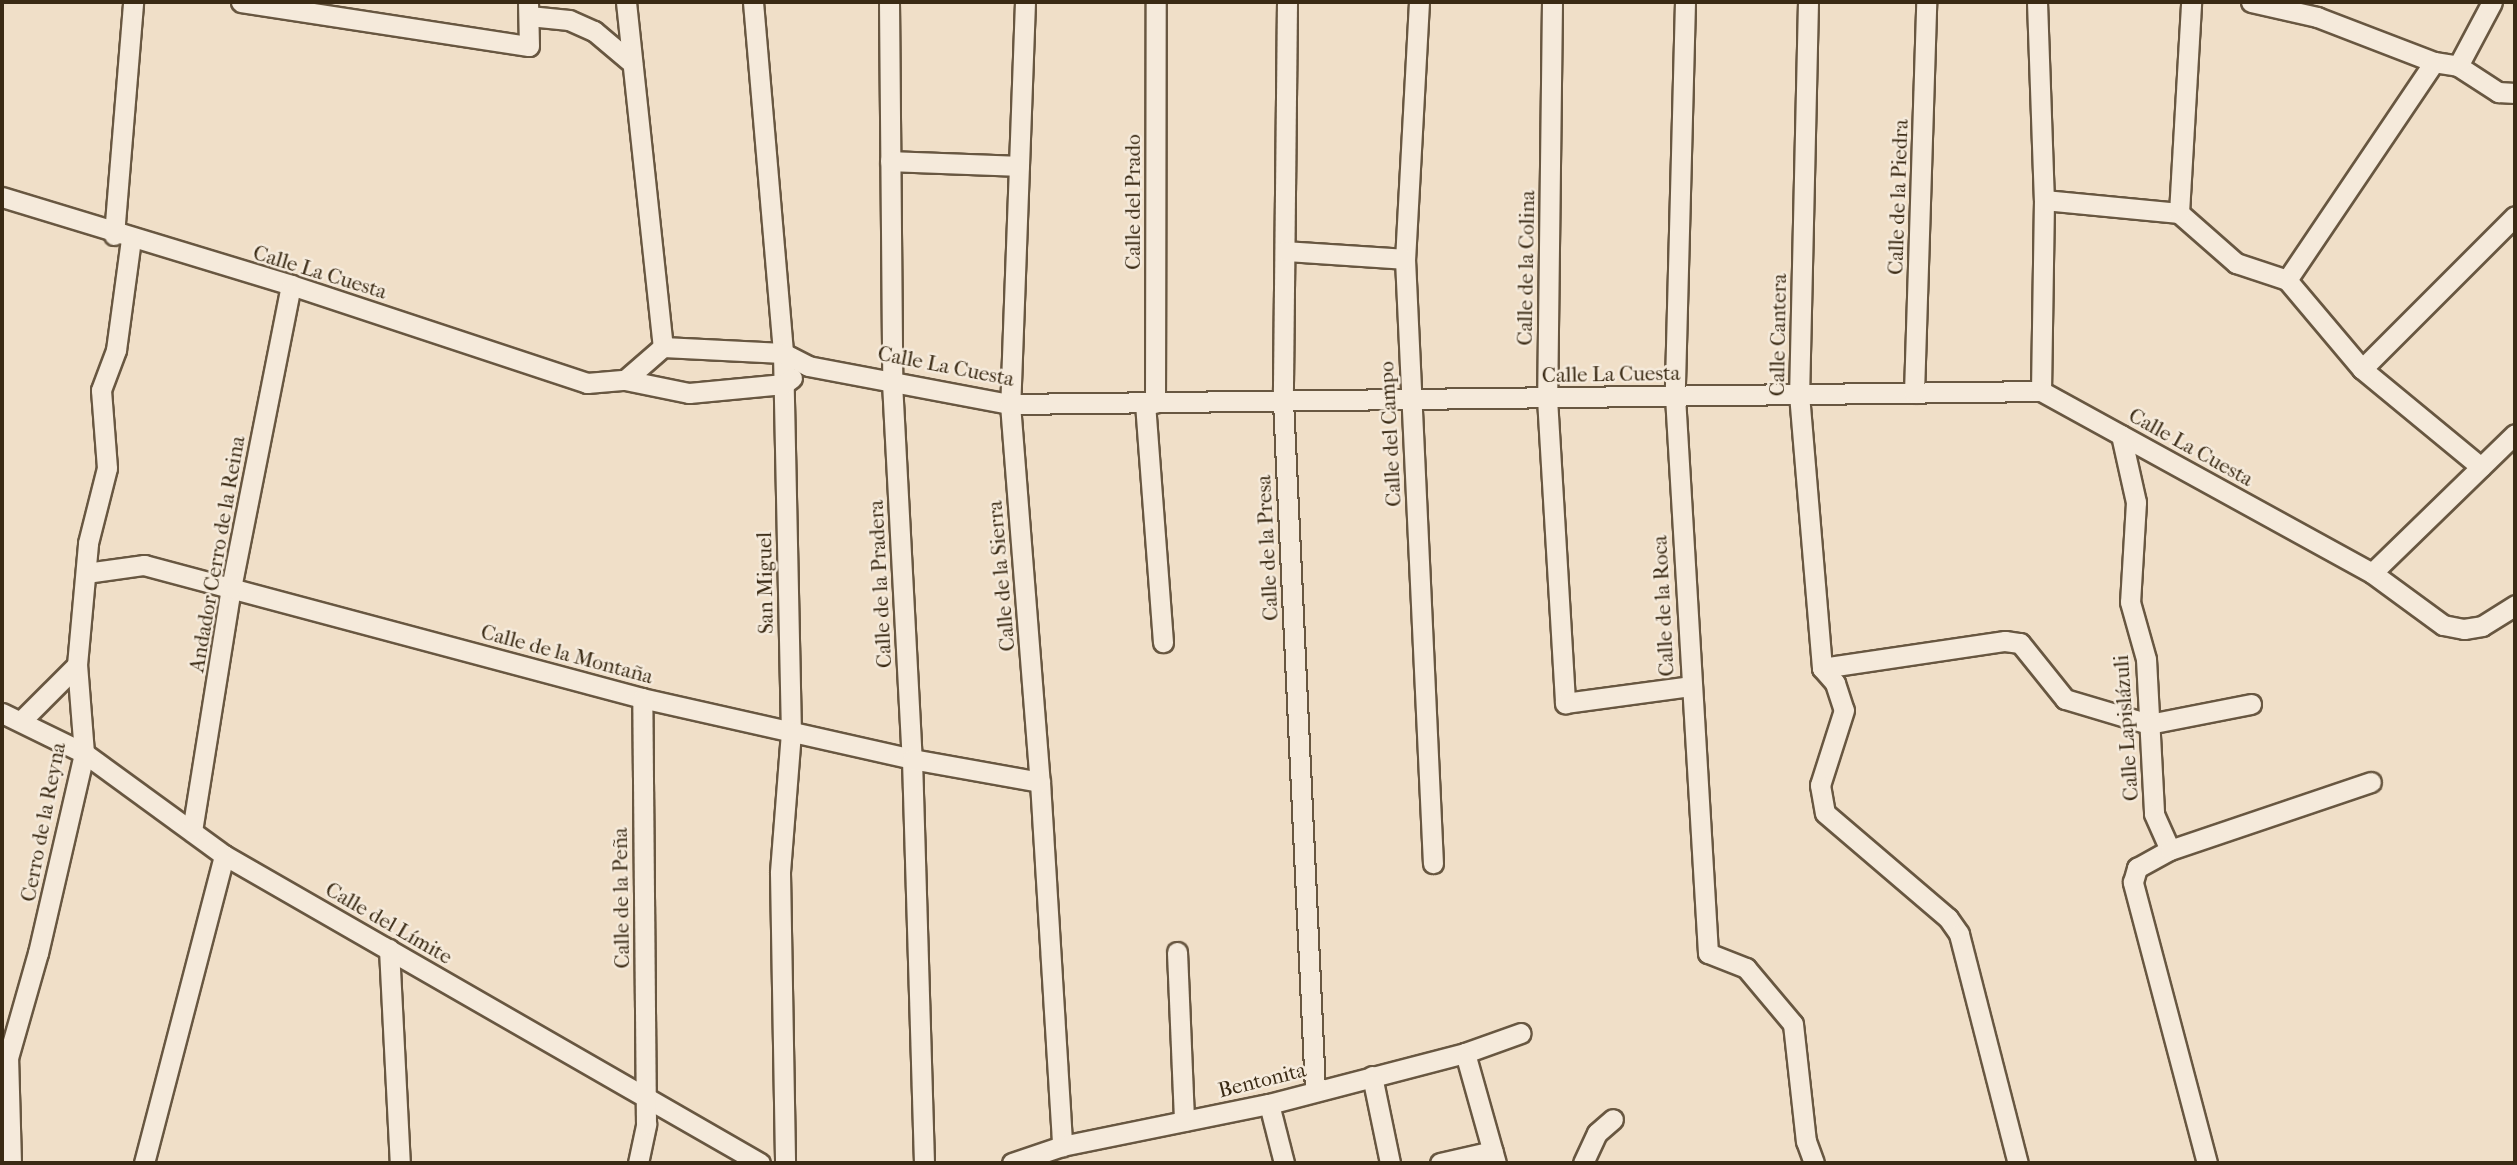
<!DOCTYPE html>
<meta charset="utf-8">
<style>
body{margin:0}
#map{position:relative;width:2517px;height:1165px;overflow:hidden;background:#f0dfc8;font-family:"IM FELL French Canon",serif}
div>[style]{position:absolute}
.roads{filter:drop-shadow(2px 0 #685741) drop-shadow(-2px 0 #685741) drop-shadow(0 2px #685741) drop-shadow(0 -2px #685741)}
.minor>*{height:19px;margin:-9.5px;padding:0 9.5px;transform-origin:9.5px;border-radius:9.5px;background:#f5eadb}
span{translate:-50% -50%;white-space:nowrap;text-align:center;line-height:1.15;-webkit-text-stroke:5px #f5eadb;paint-order:stroke}
.street-label{font-size:21px;color:#3a2a14}
.frame{position:absolute;inset:0;border:4px solid #3a2a14;pointer-events:none}
</style>
<div id="map">
<div class="roads">
<div class="minor">
<div style="left:241px;top:2px;width:291px;rotate:8.7deg"></div>
<div style="left:529px;top:46px;width:44px;rotate:-91.3deg"></div>
<div style="left:626px;top:2px;width:347px;rotate:83.9deg"></div>
<div style="left:753px;top:2px;width:352px;rotate:85.1deg"></div>
<div style="left:783px;top:353px;width:379px;rotate:88.8deg"></div>
<div style="left:791px;top:732px;width:141px;rotate:94.5deg"></div>
<div style="left:780px;top:873px;width:290px;rotate:89deg"></div>
<div style="left:889px;top:2px;width:380px;rotate:89.5deg"></div>
<div style="left:892px;top:382px;width:378px;rotate:87deg"></div>
<div style="left:912px;top:759px;width:404px;rotate:88.3deg"></div>
<div style="left:1025px;top:2px;width:402px;rotate:92.1deg"></div>
<div style="left:1010px;top:404px;width:379px;rotate:85.5deg"></div>
<div style="left:1040px;top:782px;width:365px;rotate:86.5deg"></div>
<div style="left:1287px;top:2px;width:399px;rotate:90.6deg"></div>
<div style="left:1283px;top:401px;width:691px;rotate:87.34deg"></div>
<div style="left:1419px;top:2px;width:257px;rotate:93.1deg"></div>
<div style="left:1405px;top:259px;width:605px;rotate:87.35deg"></div>
<div style="left:1552px;top:2px;width:396px;rotate:90.7deg"></div>
<div style="left:1547px;top:398px;width:306px;rotate:86.6deg"></div>
<div style="left:1565px;top:703px;width:126px;rotate:-7.7deg"></div>
<div style="left:1685px;top:2px;width:394px;rotate:91.5deg"></div>
<div style="left:1675px;top:396px;width:558px;rotate:86.61deg"></div>
<div style="left:1708px;top:953px;width:41px;rotate:21.5deg"></div>
<div style="left:1746px;top:968px;width:73px;rotate:50deg"></div>
<div style="left:1793px;top:1024px;width:118px;rotate:83.7deg"></div>
<div style="left:1806px;top:1141px;width:23px;rotate:70deg"></div>
<div style="left:1808px;top:2px;width:392px;rotate:91.3deg"></div>
<div style="left:1799px;top:394px;width:275px;rotate:85.2deg"></div>
<div style="left:2037px;top:2px;width:198px;rotate:88deg"></div>
<div style="left:2044px;top:200px;width:191px;rotate:90.9deg"></div>
<div style="left:2251px;top:2px;width:68px;rotate:12.8deg"></div>
<div style="left:2317px;top:17px;width:125px;rotate:21deg"></div>
<div style="left:2434px;top:62px;width:24px;rotate:9deg"></div>
<div style="left:2458px;top:66px;width:48px;rotate:33deg"></div>
<div style="left:2498px;top:92px;width:17px;rotate:3deg"></div>
<div style="left:529px;top:16px;width:40px;rotate:5.7deg"></div>
<div style="left:569px;top:20px;width:27px;rotate:24deg"></div>
<div style="left:594px;top:31px;width:50px;rotate:40.1deg"></div>
<div style="left:2458px;top:66px;width:72px;rotate:-62deg"></div>
<div style="left:890px;top:161px;width:129px;rotate:2.2deg"></div>
<div style="left:2px;top:197px;width:302px;rotate:16.9deg"></div>
<div style="left:291px;top:285px;width:312px;rotate:18.3deg"></div>
<div style="left:587px;top:383px;width:38px;rotate:-5deg"></div>
<div style="left:625px;top:380px;width:50px;rotate:-41deg"></div>
<div style="left:663px;top:347px;width:120px;rotate:2.9deg"></div>
<div style="left:783px;top:353px;width:28px;rotate:27deg"></div>
<div style="left:808px;top:366px;width:206px;rotate:10.7deg"></div>
<div style="left:1010px;top:404px;width:1031px;rotate:-0.72deg"></div>
<div style="left:2041px;top:391px;width:378px;rotate:28.8deg"></div>
<div style="left:2372px;top:573px;width:88px;rotate:36.2deg"></div>
<div style="left:2443px;top:625px;width:21px;rotate:11deg"></div>
<div style="left:2464px;top:629px;width:18px;rotate:-9deg"></div>
<div style="left:2482px;top:626px;width:39px;rotate:-32deg"></div>
<div style="left:2044px;top:200px;width:136px;rotate:5.5deg"></div>
<div style="left:2179px;top:213px;width:76px;rotate:41.3deg"></div>
<div style="left:2236px;top:263px;width:54px;rotate:18.4deg"></div>
<div style="left:2287px;top:280px;width:116px;rotate:49.9deg"></div>
<div style="left:2362px;top:369px;width:154px;rotate:39.5deg"></div>
<div style="left:2179px;top:213px;width:211px;rotate:-86.7deg"></div>
<div style="left:114px;top:235px;width:234px;rotate:-85.3deg"></div>
<div style="left:1285px;top:251px;width:120px;rotate:3.8deg"></div>
<div style="left:2287px;top:280px;width:263px;rotate:-56deg"></div>
<div style="left:2362px;top:369px;width:216px;rotate:-45deg"></div>
<div style="left:625px;top:380px;width:65px;rotate:11.5deg"></div>
<div style="left:689px;top:393px;width:95px;rotate:-5.4deg"></div>
<div style="left:784px;top:384px;width:10px;rotate:-37deg"></div>
<div style="left:1914px;top:393px;width:391px;rotate:-88.2deg"></div>
<div style="left:1145px;top:403px;width:240px;rotate:85.7deg"></div>
<div style="left:1155px;top:403px;width:401px;rotate:-89.9deg"></div>
<div style="left:2121px;top:435px;width:69px;rotate:77.4deg"></div>
<div style="left:2136px;top:502px;width:100px;rotate:93.4deg"></div>
<div style="left:2130px;top:602px;width:59px;rotate:74.3deg"></div>
<div style="left:2146px;top:659px;width:155px;rotate:87deg"></div>
<div style="left:2154px;top:814px;width:39px;rotate:66deg"></div>
<div style="left:86px;top:573px;width:59px;rotate:-7.9deg"></div>
<div style="left:144px;top:565px;width:515px;rotate:14.95deg"></div>
<div style="left:642px;top:698px;width:277px;rotate:12.7deg"></div>
<div style="left:912px;top:759px;width:130px;rotate:10.2deg"></div>
<div style="left:2372px;top:573px;width:199px;rotate:-44.2deg"></div>
<div style="left:1822px;top:668px;width:20px;rotate:49deg"></div>
<div style="left:1835px;top:683px;width:28px;rotate:72deg"></div>
<div style="left:1844px;top:710px;width:79px;rotate:107.7deg"></div>
<div style="left:1820px;top:785px;width:28px;rotate:80deg"></div>
<div style="left:1825px;top:813px;width:162px;rotate:40.5deg"></div>
<div style="left:1948px;top:918px;width:19px;rotate:55deg"></div>
<div style="left:1959px;top:934px;width:236px;rotate:75.6deg"></div>
<div style="left:1822px;top:668px;width:185px;rotate:-8.4deg"></div>
<div style="left:2005px;top:641px;width:15px;rotate:8deg"></div>
<div style="left:2020px;top:643px;width:72px;rotate:51.2deg"></div>
<div style="left:2065px;top:699px;width:88px;rotate:16.6deg"></div>
<div style="left:2149px;top:724px;width:104px;rotate:-11.1deg"></div>
<div style="left:2px;top:713px;width:91px;rotate:26deg"></div>
<div style="left:84px;top:753px;width:173px;rotate:36.1deg"></div>
<div style="left:224px;top:855px;width:618px;rotate:29.88deg"></div>
<div style="left:21px;top:721px;width:79px;rotate:-45deg"></div>
<div style="left:192px;top:831px;width:246px;rotate:-80.9deg"></div>
<div style="left:231px;top:588px;width:309px;rotate:-78.8deg"></div>
<div style="left:389px;top:949px;width:214px;rotate:87.1deg"></div>
<div style="left:1177px;top:952px;width:169px;rotate:87.6deg"></div>
<div style="left:1465px;top:1053px;width:114px;rotate:74.3deg"></div>
<div style="left:1372px;top:1076px;width:89px;rotate:78.3deg"></div>
<div style="left:1269px;top:1104px;width:61px;rotate:75.7deg"></div>
<div style="left:11px;top:1163px;width:105px;rotate:-91.6deg"></div>
<div style="left:8px;top:1058px;width:109px;rotate:-74.1deg"></div>
<div style="left:38px;top:953px;width:205px;rotate:-77deg"></div>
<div style="left:84px;top:753px;width:88px;rotate:-94.5deg"></div>
<div style="left:77px;top:665px;width:122px;rotate:-84.8deg"></div>
<div style="left:88px;top:543px;width:77px;rotate:-75.8deg"></div>
<div style="left:107px;top:468px;width:78px;rotate:-94.4deg"></div>
<div style="left:101px;top:390px;width:43px;rotate:-69.4deg"></div>
<div style="left:116px;top:350px;width:112px;rotate:-82.3deg"></div>
<div style="left:144px;top:1163px;width:318px;rotate:-75.4deg"></div>
<div style="left:638px;top:1163px;width:40px;rotate:-78deg"></div>
<div style="left:646px;top:1124px;width:426px;rotate:-90.5deg"></div>
<div style="left:1012px;top:1163px;width:53px;rotate:-18.8deg"></div>
<div style="left:1062px;top:1146px;width:211px;rotate:-11.5deg"></div>
<div style="left:1269px;top:1104px;width:203px;rotate:-14.6deg"></div>
<div style="left:1465px;top:1053px;width:59px;rotate:-19.7deg"></div>
<div style="left:1440px;top:1163px;width:54px;rotate:-12.8deg"></div>
<div style="left:1583px;top:1163px;width:33px;rotate:-65deg"></div>
<div style="left:1597px;top:1133px;width:21px;rotate:-41deg"></div>
<div style="left:2207px;top:1163px;width:291px;rotate:-104.8deg"></div>
<div style="left:2133px;top:882px;width:15px;rotate:-74deg"></div>
<div style="left:2137px;top:868px;width:38px;rotate:-29deg"></div>
<div style="left:2170px;top:850px;width:212px;rotate:-18.7deg"></div>
</div>
</div>
<div class="street-label">
<span style="left:1898px;top:197px;rotate:-88deg">Calle de la Piedra</span>
<span style="left:1133px;top:202px;rotate:-90deg">Calle del Prado</span>
<span style="left:1526px;top:268px;rotate:-89deg">Calle de la Colina</span>
<span style="left:320px;top:272px;rotate:17deg">Calle La Cuesta</span>
<span style="left:1778px;top:335px;rotate:-89deg">Calle Cantera</span>
<span style="left:946px;top:366px;rotate:11deg">Calle La Cuesta</span>
<span style="left:1611px;top:374px;rotate:-1deg">Calle La Cuesta</span>
<span style="left:1390px;top:434px;rotate:-93deg">Calle del Campo</span>
<span style="left:2191px;top:447px;rotate:29deg">Calle La Cuesta</span>
<span style="left:1267px;top:548px;rotate:-93deg">Calle de la Presa</span>
<span style="left:217px;top:554px;rotate:-80deg">Andador Cerro de la Reina</span>
<span style="left:1001px;top:576px;rotate:-95deg">Calle de la Sierra</span>
<span style="left:765px;top:583px;rotate:-91deg">San Miguel</span>
<span style="left:880px;top:584px;rotate:-93deg">Calle de la Pradera</span>
<span style="left:1663px;top:606px;rotate:-93deg">Calle de la Roca</span>
<span style="left:567px;top:654px;rotate:15deg">Calle de la Montaña</span>
<span style="left:2126px;top:728px;rotate:-94deg">Calle Lapislázuli</span>
<span style="left:43px;top:822px;rotate:-79deg">Cerro de la Reyna</span>
<span style="left:621px;top:898px;rotate:-91deg">Calle de la Peña</span>
<span style="left:389px;top:923px;rotate:30deg">Calle del Límite</span>
<span style="left:1262px;top:1080px;rotate:-14deg">Bentonita</span>
</div>
<div class="frame"></div>
</div>
